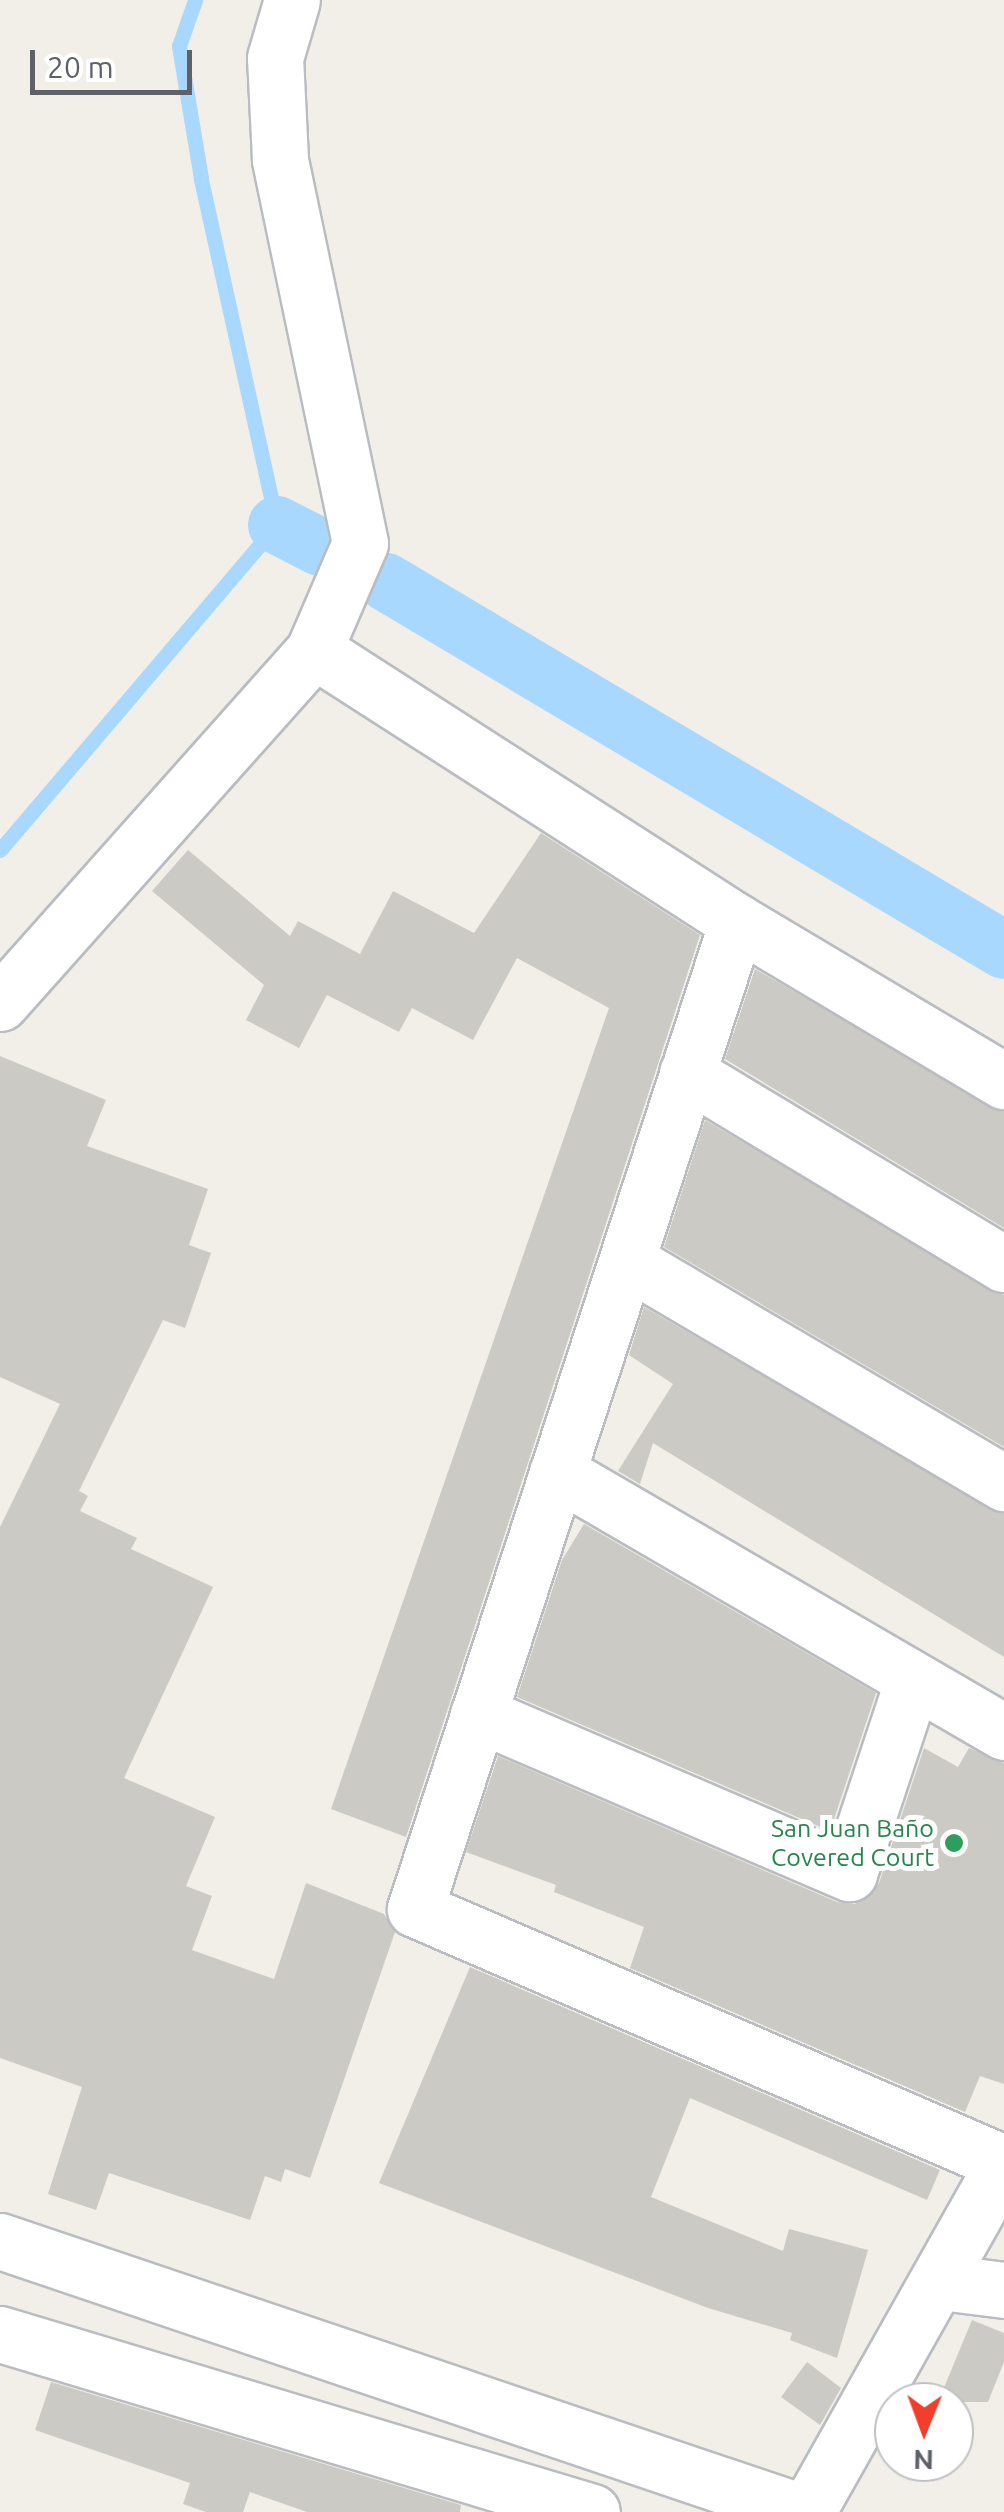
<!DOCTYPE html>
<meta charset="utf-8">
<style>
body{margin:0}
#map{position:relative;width:1004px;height:2512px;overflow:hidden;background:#f1efe7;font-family:Ubuntu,sans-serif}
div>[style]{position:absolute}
.stream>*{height:15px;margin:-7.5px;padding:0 7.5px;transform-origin:7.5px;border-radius:7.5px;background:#a9d8ff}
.canal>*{height:58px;margin:-29px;padding:0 29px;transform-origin:29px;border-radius:29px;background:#a9d8ff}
.building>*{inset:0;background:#cccac4}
.roads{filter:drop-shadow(2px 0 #b9bcc1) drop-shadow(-2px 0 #b9bcc1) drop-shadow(0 2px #b9bcc1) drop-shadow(0 -2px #b9bcc1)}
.minor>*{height:55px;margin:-27.5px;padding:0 27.5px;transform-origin:27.5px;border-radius:27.5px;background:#fff}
.tertiary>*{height:55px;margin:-27.5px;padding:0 27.5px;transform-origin:27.5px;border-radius:27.5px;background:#fff}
.dots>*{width:28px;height:28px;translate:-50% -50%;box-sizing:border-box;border:5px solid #fff;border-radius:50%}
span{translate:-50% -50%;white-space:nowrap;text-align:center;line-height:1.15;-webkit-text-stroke:10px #fff;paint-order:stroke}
.leisure-label{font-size:25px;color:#27864d}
.right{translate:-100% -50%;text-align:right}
.north{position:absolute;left:874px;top:2382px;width:100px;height:100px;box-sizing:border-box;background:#fff;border:2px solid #bfc0c3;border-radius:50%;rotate:181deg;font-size:28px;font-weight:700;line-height:40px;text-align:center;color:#5e6268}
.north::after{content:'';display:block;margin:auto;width:35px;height:45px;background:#f23e2b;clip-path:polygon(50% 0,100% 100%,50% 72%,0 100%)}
.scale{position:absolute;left:30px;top:50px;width:162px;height:45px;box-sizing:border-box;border:5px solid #5e6268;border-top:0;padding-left:12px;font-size:30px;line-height:35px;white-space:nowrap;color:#5e6268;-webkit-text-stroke:8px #fff;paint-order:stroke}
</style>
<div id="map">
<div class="stream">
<div style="left:0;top:850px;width:427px;rotate:-49.6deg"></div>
<div style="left:277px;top:525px;width:355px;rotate:-102.4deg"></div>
<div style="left:201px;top:178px;width:134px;rotate:-99.5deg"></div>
<div style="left:179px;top:46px;width:49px;rotate:-70.8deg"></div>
</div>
<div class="canal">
<div style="left:277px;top:525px;width:48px;rotate:27.1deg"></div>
<div style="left:386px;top:582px;width:719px;rotate:30.77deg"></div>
</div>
<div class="building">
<div style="clip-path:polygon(541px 833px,700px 935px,406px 1837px,331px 1809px,609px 1008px,517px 958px,473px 1040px,412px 1008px,399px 1032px,327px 995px,299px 1048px,246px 1020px,264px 985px,152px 891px,188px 850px,290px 936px,298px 921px,360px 954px,393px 891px,474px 933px)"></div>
<div style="clip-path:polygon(755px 969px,1004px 1112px,1004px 1228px,725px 1059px)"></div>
<div style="clip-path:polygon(0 1056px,106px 1100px,87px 1146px,208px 1189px,189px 1245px,211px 1253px,185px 1328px,163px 1320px,79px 1491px,88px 1496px,80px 1511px,137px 1538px,131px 1549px,213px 1587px,124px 1778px,215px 1817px,186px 1886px,212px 1896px,192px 1950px,274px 1979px,306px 1883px,384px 1914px,395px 1932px,310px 2178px,285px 2169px,281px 2182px,265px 2176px,250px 2220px,109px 2173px,96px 2210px,48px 2194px,82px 2087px,0 2058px,0 1527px,60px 1404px,0 1377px)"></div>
<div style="clip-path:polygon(705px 1120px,1004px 1295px,1004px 1447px,664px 1247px)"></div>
<div style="clip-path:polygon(644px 1307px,1004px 1514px,1004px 1657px,653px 1443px,640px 1484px,618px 1471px,640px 1436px,647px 1439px,640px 1436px,673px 1384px,629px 1355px)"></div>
<div style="clip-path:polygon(584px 1524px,876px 1693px,830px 1831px,517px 1697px,562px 1560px)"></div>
<div style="clip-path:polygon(924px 1748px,958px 1767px,969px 1748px,1004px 1763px,1004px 2084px,980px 2076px,965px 2112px,630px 1968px,644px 1927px,554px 1892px,556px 1885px,466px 1852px,498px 1756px,837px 1902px,855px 1904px,879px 1883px)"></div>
<div style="clip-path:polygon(470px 1967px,940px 2170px,927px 2200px,690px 2098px,651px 2197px,783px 2251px,789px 2229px,868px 2250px,837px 2358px,790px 2340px,792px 2333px,708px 2308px,379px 2183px)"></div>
<div style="clip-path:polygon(972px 2320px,1004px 2333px,1004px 2362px,988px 2402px,938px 2402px)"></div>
<div style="clip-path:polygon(807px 2362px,841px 2388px,820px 2425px,781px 2397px)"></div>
<div style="clip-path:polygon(51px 2382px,461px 2505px,460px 2512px,307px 2512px,250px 2492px,243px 2512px,206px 2512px,183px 2504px,190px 2483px,35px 2430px)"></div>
</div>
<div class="roads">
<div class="minor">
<div style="left:314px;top:650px;width:503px;rotate:32.74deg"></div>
<div style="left:737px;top:922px;width:311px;rotate:30.8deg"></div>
<div style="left:737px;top:922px;width:1038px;rotate:108.07deg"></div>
<div style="left:415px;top:1909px;width:641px;rotate:23.33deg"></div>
<div style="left:0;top:1003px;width:472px;rotate:-48.3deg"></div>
<div style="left:314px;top:650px;width:116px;rotate:-66.7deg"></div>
<div style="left:360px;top:543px;width:392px;rotate:-101.8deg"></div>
<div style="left:280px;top:159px;width:101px;rotate:-92.8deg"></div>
<div style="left:275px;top:58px;width:60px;rotate:-73.7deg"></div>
<div style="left:687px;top:1073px;width:370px;rotate:31.1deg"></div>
<div style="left:627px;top:1261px;width:438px;rotate:30.5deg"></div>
<div style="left:557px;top:1472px;width:517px;rotate:30.18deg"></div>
<div style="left:478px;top:1714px;width:404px;rotate:23.2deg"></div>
<div style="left:849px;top:1873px;width:203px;rotate:-71.7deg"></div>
<div style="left:941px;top:2282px;width:64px;rotate:7.2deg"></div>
<div style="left:0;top:2334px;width:618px;rotate:16.73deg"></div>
<div style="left:807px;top:2512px;width:402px;rotate:-60.6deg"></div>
</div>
<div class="tertiary">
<div style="left:0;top:2241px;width:847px;rotate:18.67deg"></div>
</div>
</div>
<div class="dots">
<div style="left:954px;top:1843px;background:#2e9e5b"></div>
</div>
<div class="leisure-label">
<span class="right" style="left:934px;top:1843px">San Juan Baño<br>Covered Court</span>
</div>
<div class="north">N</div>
<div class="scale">20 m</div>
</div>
